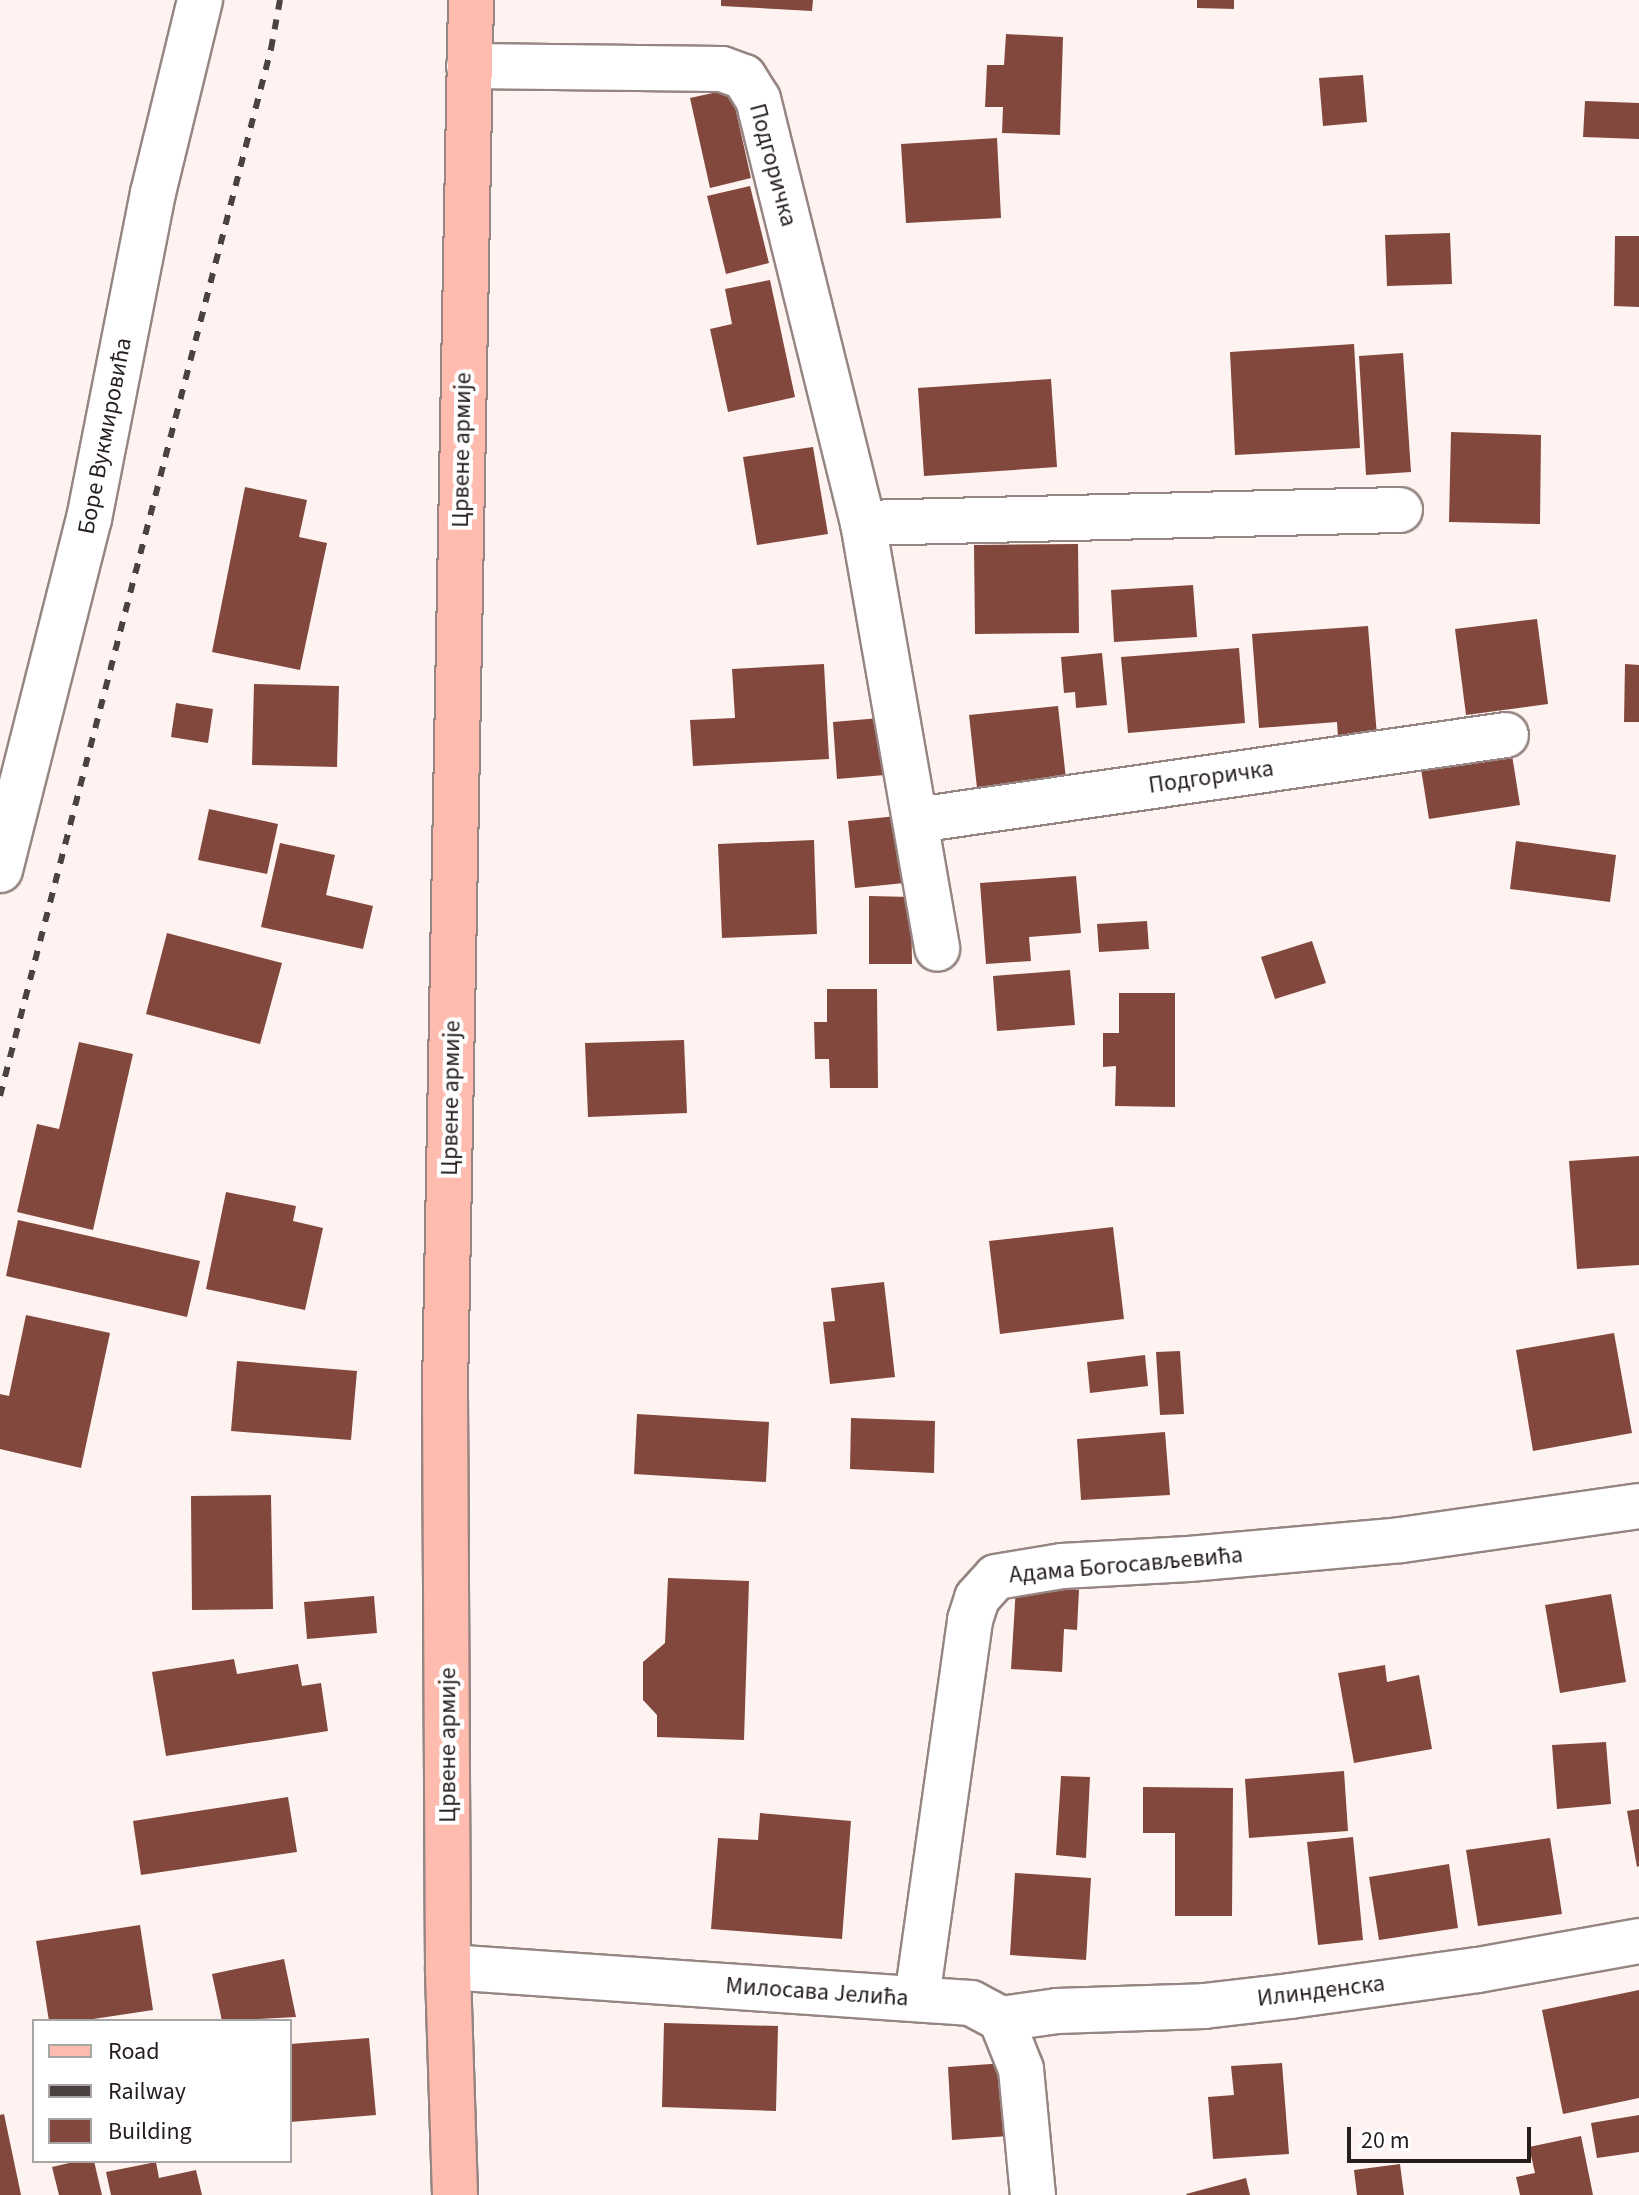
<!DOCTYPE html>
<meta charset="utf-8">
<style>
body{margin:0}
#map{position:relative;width:1639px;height:2195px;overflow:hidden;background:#fef3f0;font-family:"Source Sans 3",sans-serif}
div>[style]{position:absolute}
.building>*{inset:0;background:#82483d}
.roads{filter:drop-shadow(2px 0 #968582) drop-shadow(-2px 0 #968582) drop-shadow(0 2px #968582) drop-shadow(0 -2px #968582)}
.minor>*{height:44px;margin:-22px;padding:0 22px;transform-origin:22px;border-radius:22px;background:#fff}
.major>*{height:44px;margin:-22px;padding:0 22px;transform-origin:22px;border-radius:22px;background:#febbae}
.rail>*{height:6px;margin-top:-3px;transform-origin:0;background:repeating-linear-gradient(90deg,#4a4241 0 10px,transparent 0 20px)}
span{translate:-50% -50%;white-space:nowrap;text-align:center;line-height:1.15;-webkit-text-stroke:8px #fff;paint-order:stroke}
.street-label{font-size:24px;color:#251e1d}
.legend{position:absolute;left:32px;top:2019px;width:260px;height:144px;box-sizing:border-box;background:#fff;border:2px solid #a8a5a5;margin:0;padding:10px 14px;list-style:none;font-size:24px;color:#251e1d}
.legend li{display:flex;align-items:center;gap:16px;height:40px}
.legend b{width:40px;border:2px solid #a8a5a5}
.scale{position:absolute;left:1347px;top:2127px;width:184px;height:36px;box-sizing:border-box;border:4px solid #251e1d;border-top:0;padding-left:10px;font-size:24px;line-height:28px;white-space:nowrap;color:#251e1d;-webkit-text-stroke:6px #fff;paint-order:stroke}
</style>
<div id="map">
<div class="building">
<div style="clip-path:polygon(721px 0,813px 0,812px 11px,721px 6px)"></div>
<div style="clip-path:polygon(1197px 0,1234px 0,1234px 9px,1197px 8px)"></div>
<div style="clip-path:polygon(1006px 34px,1063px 37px,1060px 135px,1002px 133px,1003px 107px,985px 107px,987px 65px,1004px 65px)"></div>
<div style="clip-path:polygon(1363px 75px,1367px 122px,1323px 126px,1319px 78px)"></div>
<div style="clip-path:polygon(731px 89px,751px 178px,710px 188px,690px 98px)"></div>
<div style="clip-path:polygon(1585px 101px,1639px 103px,1639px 139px,1583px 137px)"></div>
<div style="clip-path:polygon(997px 138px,1001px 218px,906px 223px,901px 144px)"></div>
<div style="clip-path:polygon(750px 186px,769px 263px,726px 274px,707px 196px)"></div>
<div style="clip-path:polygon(1450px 233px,1452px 284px,1387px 286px,1385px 235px)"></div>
<div style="clip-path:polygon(1615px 236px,1639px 236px,1639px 307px,1614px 306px)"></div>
<div style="clip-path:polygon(770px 280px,795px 397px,728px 412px,710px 329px,732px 324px,725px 289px)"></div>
<div style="clip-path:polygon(1354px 344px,1360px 448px,1235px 455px,1230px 352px)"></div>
<div style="clip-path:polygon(1403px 353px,1411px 472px,1366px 475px,1359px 356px)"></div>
<div style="clip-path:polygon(1051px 379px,1057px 467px,924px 476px,918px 388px)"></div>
<div style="clip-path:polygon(1451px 432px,1541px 435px,1540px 524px,1449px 522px)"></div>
<div style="clip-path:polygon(813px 447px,828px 534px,757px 545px,743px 457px)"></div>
<div style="clip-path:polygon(245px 487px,307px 500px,299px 537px,327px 543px,300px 670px,212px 652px)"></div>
<div style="clip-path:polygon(1078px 544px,1079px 633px,975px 634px,974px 545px)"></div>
<div style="clip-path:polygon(1193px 585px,1197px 637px,1114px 642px,1111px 590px)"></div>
<div style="clip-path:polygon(1537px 619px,1548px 704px,1466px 715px,1455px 629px)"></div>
<div style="clip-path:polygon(1368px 626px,1377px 736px,1338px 738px,1337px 722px,1259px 728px,1252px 634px)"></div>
<div style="clip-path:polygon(1239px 648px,1245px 723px,1128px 733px,1121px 657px)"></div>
<div style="clip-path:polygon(1102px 653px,1107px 705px,1076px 708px,1075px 692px,1064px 693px,1061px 657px)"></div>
<div style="clip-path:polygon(824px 664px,829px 759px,693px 766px,690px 720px,735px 718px,732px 669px)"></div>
<div style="clip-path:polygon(1625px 664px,1639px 665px,1639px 722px,1624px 722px)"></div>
<div style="clip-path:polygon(254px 684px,339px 686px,337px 767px,252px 765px)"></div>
<div style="clip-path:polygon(176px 703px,213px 709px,208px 743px,171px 737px)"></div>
<div style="clip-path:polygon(1058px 706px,1066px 779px,977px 788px,969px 715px)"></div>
<div style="clip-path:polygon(880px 718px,885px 775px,837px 779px,833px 722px)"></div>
<div style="clip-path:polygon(1512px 755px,1520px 805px,1429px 819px,1421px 769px)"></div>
<div style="clip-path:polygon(209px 809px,278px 824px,267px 874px,198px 860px)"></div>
<div style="clip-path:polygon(907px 815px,914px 882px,855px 888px,848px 821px)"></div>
<div style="clip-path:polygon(814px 840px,817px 934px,722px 938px,718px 844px)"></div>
<div style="clip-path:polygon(1516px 841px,1616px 855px,1610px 902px,1510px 889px)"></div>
<div style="clip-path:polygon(280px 843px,335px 855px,326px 895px,373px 906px,363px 949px,261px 927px)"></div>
<div style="clip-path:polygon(1076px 876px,1081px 933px,1029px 937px,1031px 961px,986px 964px,980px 883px)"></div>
<div style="clip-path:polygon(869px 896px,911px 897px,912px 964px,869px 964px)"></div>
<div style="clip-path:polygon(1147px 921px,1149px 949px,1099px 952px,1097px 924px)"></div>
<div style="clip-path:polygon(167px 933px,282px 963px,260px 1044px,146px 1014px)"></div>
<div style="clip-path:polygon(1312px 941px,1326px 983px,1275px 999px,1261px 957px)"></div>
<div style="clip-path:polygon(1070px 970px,1075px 1025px,997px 1031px,993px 976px)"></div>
<div style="clip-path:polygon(827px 989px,877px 989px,878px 1088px,830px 1088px,829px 1059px,815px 1059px,814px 1022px,827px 1022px)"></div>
<div style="clip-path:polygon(1119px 993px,1175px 993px,1175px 1107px,1115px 1106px,1116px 1066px,1103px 1067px,1103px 1033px,1119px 1033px)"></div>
<div style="clip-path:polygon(684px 1040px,687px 1113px,588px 1117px,585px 1043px)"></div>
<div style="clip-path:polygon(79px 1042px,133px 1054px,93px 1230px,17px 1212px,37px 1124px,59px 1129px)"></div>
<div style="clip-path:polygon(1639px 1156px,1639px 1265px,1577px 1269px,1569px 1161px)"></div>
<div style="clip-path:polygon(226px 1192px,296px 1206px,293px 1221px,323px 1228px,305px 1310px,206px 1289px)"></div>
<div style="clip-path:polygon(18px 1220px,200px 1261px,187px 1317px,6px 1276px)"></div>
<div style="clip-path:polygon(1113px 1227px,1124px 1319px,1000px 1334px,989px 1241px)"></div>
<div style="clip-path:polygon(884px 1282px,895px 1377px,830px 1384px,823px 1322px,835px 1321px,831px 1288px)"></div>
<div style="clip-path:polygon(26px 1315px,110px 1333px,81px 1468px,0 1449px,0 1394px,9px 1396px)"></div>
<div style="clip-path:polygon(1614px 1333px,1632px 1433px,1533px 1451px,1516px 1350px)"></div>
<div style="clip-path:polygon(1180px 1351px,1184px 1414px,1160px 1415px,1156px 1352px)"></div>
<div style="clip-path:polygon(1145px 1355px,1148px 1386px,1090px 1393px,1087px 1362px)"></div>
<div style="clip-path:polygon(237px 1361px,357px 1371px,351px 1440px,231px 1431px)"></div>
<div style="clip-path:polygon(637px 1414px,769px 1422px,766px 1482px,634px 1474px)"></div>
<div style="clip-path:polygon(851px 1418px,935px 1421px,934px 1473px,850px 1469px)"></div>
<div style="clip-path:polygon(1165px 1432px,1170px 1495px,1081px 1500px,1077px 1439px)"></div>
<div style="clip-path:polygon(271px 1495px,273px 1609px,192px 1610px,191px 1496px)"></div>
<div style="clip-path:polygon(668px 1578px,749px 1581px,744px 1740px,657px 1737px,657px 1715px,643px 1700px,643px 1662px,665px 1643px)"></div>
<div style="clip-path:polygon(1016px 1586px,1079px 1590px,1077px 1630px,1064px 1629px,1062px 1672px,1011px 1669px)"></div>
<div style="clip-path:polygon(1611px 1594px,1626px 1682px,1560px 1693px,1545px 1605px)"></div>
<div style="clip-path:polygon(374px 1596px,377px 1633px,307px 1639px,304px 1602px)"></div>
<div style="clip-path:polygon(234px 1659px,237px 1674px,298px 1664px,302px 1686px,321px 1683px,328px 1731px,166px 1756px,152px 1672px)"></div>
<div style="clip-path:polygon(1385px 1665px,1387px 1682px,1419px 1675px,1432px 1749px,1354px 1763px,1338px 1673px)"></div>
<div style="clip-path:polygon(1606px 1742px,1611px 1804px,1557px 1809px,1552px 1745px)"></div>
<div style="clip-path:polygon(1344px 1771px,1348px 1831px,1249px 1838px,1245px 1779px)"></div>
<div style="clip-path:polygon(1061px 1776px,1090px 1777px,1086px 1858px,1056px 1855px)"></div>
<div style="clip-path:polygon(1143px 1787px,1233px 1788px,1232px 1916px,1175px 1916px,1175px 1833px,1143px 1833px)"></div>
<div style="clip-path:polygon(288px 1797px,297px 1852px,141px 1875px,133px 1821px)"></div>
<div style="clip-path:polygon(1639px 1809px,1639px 1866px,1637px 1867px,1627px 1811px)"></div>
<div style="clip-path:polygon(760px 1813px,851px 1821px,842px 1939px,711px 1929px,718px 1838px,758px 1840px)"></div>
<div style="clip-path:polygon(1353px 1837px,1363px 1940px,1318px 1945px,1307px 1842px)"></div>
<div style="clip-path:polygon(1550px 1838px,1562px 1914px,1478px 1926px,1466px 1850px)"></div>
<div style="clip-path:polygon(1449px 1864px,1458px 1928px,1379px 1940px,1369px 1877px)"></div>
<div style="clip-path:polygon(1015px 1873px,1091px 1878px,1086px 1960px,1010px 1955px)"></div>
<div style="clip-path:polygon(140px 1925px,153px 2010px,80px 2021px,49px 2021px,36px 1941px)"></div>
<div style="clip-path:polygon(284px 1959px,296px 2017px,222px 2021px,212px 1974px)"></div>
<div style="clip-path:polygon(1639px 1990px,1639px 2098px,1563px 2114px,1542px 2010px)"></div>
<div style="clip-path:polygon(664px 2023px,778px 2026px,776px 2111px,662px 2107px)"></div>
<div style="clip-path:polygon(369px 2038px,376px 2115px,290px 2122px,290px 2044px)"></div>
<div style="clip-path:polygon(1005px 2063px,1009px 2136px,952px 2140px,948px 2067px)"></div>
<div style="clip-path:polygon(1282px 2063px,1289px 2154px,1213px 2159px,1208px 2097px,1234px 2095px,1231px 2066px)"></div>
<div style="clip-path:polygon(4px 2114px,21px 2195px,0 2195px,0 2115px)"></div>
<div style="clip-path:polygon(1639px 2115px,1639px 2152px,1597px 2158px,1591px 2123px)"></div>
<div style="clip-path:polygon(1581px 2136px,1593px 2195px,1520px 2195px,1516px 2177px,1535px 2173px,1529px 2147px)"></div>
<div style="clip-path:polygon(78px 2161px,94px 2161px,102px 2195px,59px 2195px,52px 2167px)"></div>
<div style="clip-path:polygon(156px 2162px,159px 2178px,196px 2170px,202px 2195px,111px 2195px,106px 2172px)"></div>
<div style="clip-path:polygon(1400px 2164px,1404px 2195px,1357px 2195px,1354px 2170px)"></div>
<div style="clip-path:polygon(1246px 2178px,1250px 2195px,1187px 2195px,1186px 2194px)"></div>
</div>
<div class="roads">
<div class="minor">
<div style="left:469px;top:66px;width:253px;rotate:0.7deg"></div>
<div style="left:722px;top:69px;width:23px;rotate:20deg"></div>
<div style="left:744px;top:77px;width:26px;rotate:58deg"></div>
<div style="left:758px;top:99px;width:437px;rotate:76.1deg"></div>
<div style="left:863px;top:523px;width:432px;rotate:80.1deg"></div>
<div style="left:863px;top:523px;width:537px;rotate:-1.39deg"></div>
<div style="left:917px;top:820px;width:595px;rotate:-8.21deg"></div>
<div style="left:0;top:870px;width:362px;rotate:-75.8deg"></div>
<div style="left:89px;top:519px;width:332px;rotate:-78.9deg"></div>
<div style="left:153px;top:193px;width:199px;rotate:-76.3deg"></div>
<div style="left:448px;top:1967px;width:524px;rotate:3.94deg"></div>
<div style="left:971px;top:2003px;width:34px;rotate:28deg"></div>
<div style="left:1001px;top:2019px;width:54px;rotate:68.2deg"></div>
<div style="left:1021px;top:2069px;width:127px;rotate:84.6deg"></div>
<div style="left:917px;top:1998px;width:382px;rotate:-82deg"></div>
<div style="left:970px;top:1620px;width:23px;rotate:-72deg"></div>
<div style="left:977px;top:1598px;width:28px;rotate:-48deg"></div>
<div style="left:996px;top:1577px;width:67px;rotate:-9.5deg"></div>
<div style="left:1062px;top:1566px;width:127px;rotate:-3.2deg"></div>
<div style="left:1189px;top:1559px;width:213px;rotate:-5.1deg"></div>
<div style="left:1401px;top:1540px;width:240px;rotate:-8.1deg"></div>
<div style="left:1001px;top:2019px;width:57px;rotate:-8.1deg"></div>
<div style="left:1057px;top:2011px;width:147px;rotate:-1.9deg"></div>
<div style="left:1204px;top:2006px;width:87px;rotate:-6.6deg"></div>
<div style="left:1290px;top:1996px;width:190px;rotate:-7.9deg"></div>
<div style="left:1478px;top:1970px;width:164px;rotate:-10.2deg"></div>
</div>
<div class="major">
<div style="left:455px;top:2195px;width:228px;rotate:-91.8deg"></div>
<div style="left:448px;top:1967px;width:577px;rotate:-90.3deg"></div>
<div style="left:445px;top:1390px;width:1390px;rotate:-88.93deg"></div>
</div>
</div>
<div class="rail">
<div style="left:0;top:1096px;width:1082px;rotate:-75.49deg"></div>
<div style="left:271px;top:49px;width:50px;rotate:-79.6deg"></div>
</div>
<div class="street-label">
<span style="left:773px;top:165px;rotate:75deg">Подгоричка</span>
<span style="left:105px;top:436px;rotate:-79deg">Боре Вукмировића</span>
<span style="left:462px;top:450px;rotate:-89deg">Црвене армије</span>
<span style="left:1211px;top:777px;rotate:-8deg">Подгоричка</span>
<span style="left:451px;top:1098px;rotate:-89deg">Црвене армије</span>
<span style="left:1126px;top:1565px;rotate:-5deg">Адама Богосављевића</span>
<span style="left:448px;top:1745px;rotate:-90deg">Црвене армије</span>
<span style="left:1321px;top:1991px;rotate:-7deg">Илинденска</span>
<span style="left:817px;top:1992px;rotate:4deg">Милосава Јелића</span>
</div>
<ul class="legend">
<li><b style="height:10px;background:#febbae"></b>Road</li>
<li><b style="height:10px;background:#4a4241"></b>Railway</li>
<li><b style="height:22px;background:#82483d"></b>Building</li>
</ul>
<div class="scale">20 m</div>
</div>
